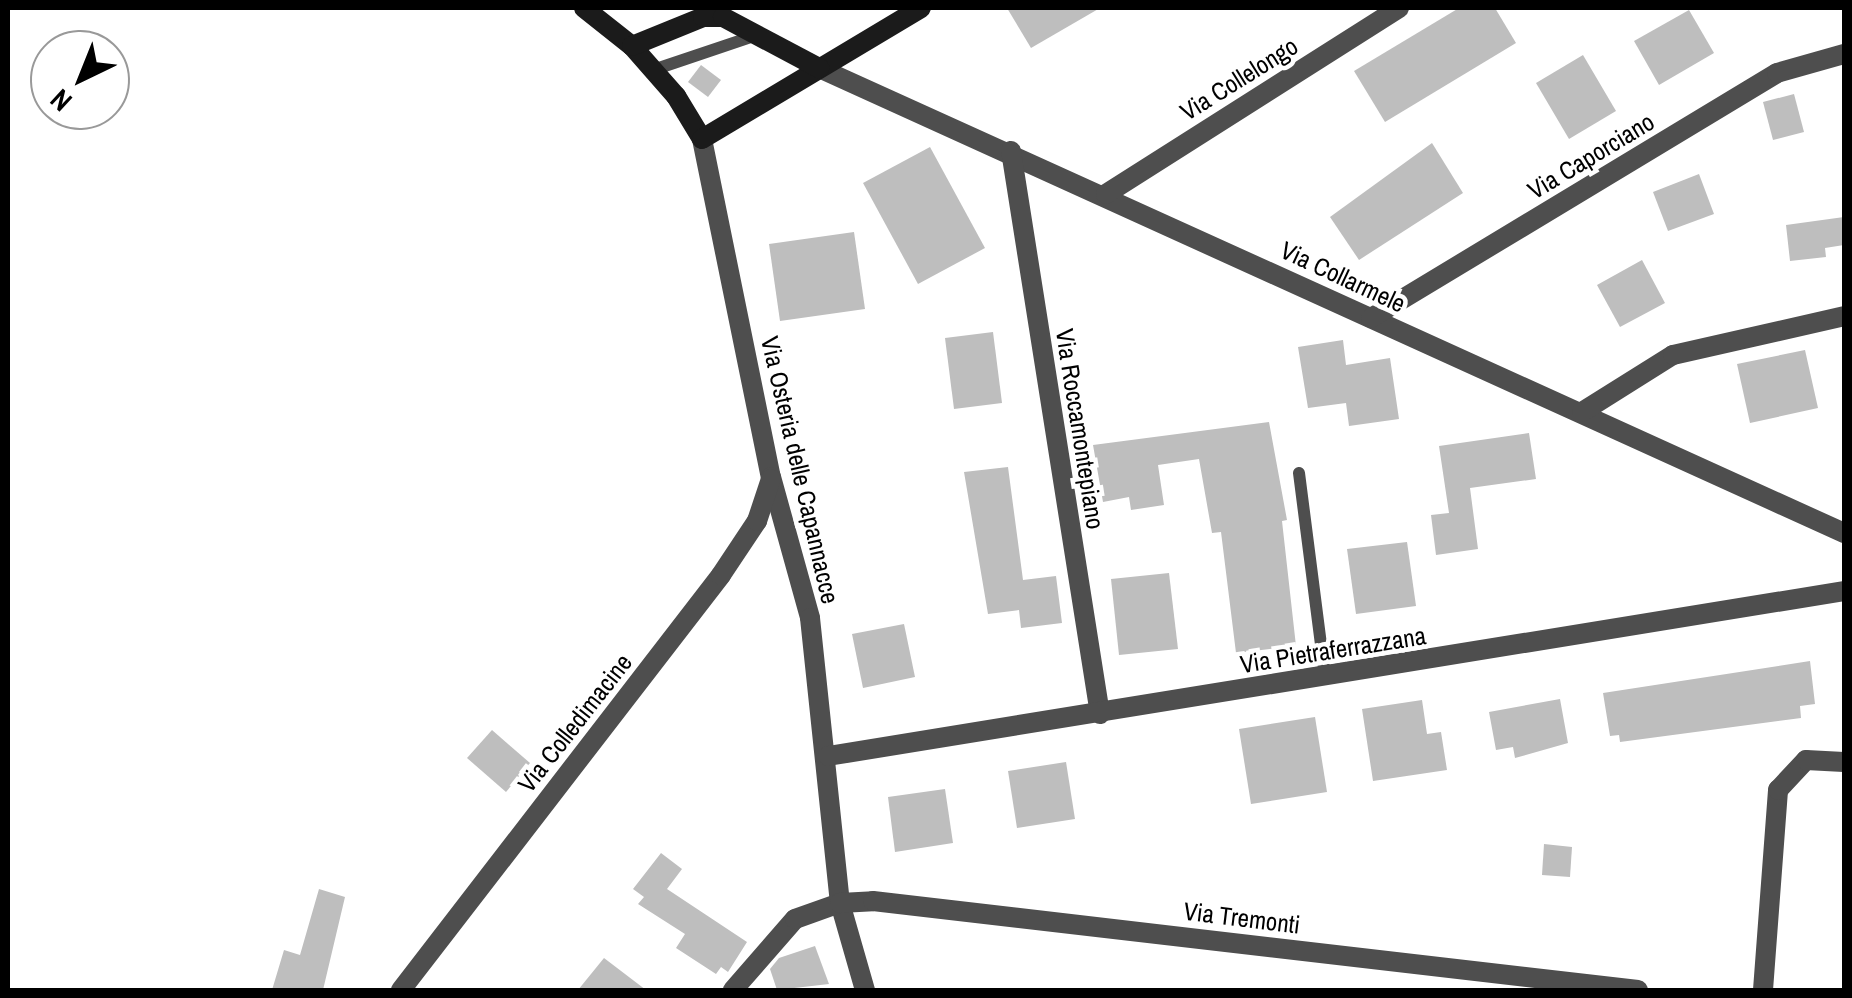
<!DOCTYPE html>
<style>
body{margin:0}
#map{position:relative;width:1852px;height:998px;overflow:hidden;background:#fff;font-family:"Archivo Narrow",sans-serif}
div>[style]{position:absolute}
.building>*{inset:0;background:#bebebe}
.lane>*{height:12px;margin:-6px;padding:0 6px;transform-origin:6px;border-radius:6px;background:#4e4e4e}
.street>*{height:20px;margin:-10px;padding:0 10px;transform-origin:10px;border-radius:10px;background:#4e4e4e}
.secondary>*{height:20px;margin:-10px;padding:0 10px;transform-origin:10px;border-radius:10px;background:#1b1b1b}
span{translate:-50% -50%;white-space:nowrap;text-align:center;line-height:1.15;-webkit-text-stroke:9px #fff;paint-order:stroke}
.street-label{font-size:25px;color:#000}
.frame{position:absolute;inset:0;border:10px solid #000;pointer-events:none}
.north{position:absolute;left:30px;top:30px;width:100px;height:100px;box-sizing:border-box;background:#fff;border:2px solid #999;border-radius:50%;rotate:223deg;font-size:28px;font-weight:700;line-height:40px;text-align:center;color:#000}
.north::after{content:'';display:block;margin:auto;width:35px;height:45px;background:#000;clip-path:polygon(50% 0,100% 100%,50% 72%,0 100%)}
</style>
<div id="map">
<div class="building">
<div style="clip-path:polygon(1007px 8px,1100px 8px,1031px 48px)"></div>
<div style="clip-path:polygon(1459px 8px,1495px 8px,1516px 43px,1385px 122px,1354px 71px)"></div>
<div style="clip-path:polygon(1689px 10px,1714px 53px,1659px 85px,1634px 41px)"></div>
<div style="clip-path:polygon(1583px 55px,1616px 111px,1569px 139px,1536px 83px)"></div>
<div style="clip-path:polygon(701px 65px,721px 80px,708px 97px,688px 82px)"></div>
<div style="clip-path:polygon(1794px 94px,1804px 132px,1773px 140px,1763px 102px)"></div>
<div style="clip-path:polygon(1432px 143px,1463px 193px,1359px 260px,1330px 217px)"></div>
<div style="clip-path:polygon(930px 147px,985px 248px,918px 284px,863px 183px)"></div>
<div style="clip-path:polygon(1699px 174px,1714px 214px,1668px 231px,1653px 192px)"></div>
<div style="clip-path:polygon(1844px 217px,1844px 245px,1825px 248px,1826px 257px,1790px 261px,1786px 225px)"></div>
<div style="clip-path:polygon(854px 232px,865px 309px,780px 321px,769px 244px)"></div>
<div style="clip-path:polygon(1642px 260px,1665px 303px,1620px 327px,1597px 285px)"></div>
<div style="clip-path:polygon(993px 332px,1002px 403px,954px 409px,945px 338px)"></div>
<div style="clip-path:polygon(1343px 340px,1346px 365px,1390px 358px,1399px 419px,1349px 426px,1346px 403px,1308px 408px,1298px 347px)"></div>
<div style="clip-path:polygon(1805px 350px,1818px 408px,1750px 423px,1737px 364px)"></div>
<div style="clip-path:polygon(1269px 422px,1287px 520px,1282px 521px,1296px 646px,1236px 653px,1221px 532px,1212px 533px,1199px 459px,1158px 465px,1164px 505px,1131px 510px,1129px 497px,1103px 502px,1093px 445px)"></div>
<div style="clip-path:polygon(1529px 433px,1536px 479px,1470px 488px,1478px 549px,1436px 555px,1431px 515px,1449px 513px,1439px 446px)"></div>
<div style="clip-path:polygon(1008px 467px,1023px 580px,1056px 576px,1062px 623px,1021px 628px,1019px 610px,988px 614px,964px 472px)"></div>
<div style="clip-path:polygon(1407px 542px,1416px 606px,1356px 614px,1347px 549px)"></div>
<div style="clip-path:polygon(1169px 573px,1178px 649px,1119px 655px,1111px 579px)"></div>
<div style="clip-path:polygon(904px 624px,915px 677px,863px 688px,852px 634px)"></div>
<div style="clip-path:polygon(1810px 661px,1815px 704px,1800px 706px,1801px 718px,1620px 742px,1619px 735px,1610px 736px,1603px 693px)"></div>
<div style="clip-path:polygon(1560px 699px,1568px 743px,1515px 758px,1513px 747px,1496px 750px,1489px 712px)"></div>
<div style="clip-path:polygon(1422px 700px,1427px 734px,1441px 732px,1447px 770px,1373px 781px,1362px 709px)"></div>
<div style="clip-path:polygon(1315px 717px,1327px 792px,1251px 804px,1239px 729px)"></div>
<div style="clip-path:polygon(492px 730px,530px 763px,506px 792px,467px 758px)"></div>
<div style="clip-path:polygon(1066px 762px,1075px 819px,1017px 828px,1008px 771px)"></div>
<div style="clip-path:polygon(945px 789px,953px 843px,895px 852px,888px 797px)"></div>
<div style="clip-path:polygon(1544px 844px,1572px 847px,1570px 877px,1542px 875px)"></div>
<div style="clip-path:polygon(661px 853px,682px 869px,667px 889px,747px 942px,728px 972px,721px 967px,716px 974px,676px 948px,685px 934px,638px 904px,644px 897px,633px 889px)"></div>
<div style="clip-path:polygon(319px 889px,345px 897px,323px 990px,272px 990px,284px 950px,300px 955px)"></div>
<div style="clip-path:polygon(815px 946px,829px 984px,777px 990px,770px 969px,779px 958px)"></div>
<div style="clip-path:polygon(604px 958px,646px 990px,578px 990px)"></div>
</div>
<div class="lane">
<div style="left:653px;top:70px;width:110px;rotate:-18.6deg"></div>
<div style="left:1299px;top:473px;width:206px;rotate:82.7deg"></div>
</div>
<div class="street">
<div style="left:819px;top:68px;width:1126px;rotate:24.4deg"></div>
<div style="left:702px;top:139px;width:345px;rotate:78.5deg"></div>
<div style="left:771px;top:477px;width:146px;rotate:74.5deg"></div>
<div style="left:810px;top:618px;width:287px;rotate:84deg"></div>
<div style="left:840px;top:903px;width:91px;rotate:74deg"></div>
<div style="left:1011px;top:151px;width:570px;rotate:81.02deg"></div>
<div style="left:1106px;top:194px;width:347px;rotate:-32.4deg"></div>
<div style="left:1371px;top:318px;width:474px;rotate:-31.1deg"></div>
<div style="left:1777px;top:73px;width:70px;rotate:-15.8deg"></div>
<div style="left:1582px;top:412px;width:107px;rotate:-32.1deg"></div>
<div style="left:1673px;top:355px;width:175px;rotate:-12.8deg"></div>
<div style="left:828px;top:756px;width:1029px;rotate:-9.22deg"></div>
<div style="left:401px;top:990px;width:524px;rotate:-52.36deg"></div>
<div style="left:721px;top:575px;width:65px;rotate:-56.3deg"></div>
<div style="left:757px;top:521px;width:44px;rotate:-71.6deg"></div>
<div style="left:733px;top:990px;width:94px;rotate:-48.9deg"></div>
<div style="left:795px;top:919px;width:48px;rotate:-19.6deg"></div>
<div style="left:840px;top:903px;width:33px;rotate:-3deg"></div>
<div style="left:873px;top:901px;width:770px;rotate:6.64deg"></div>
<div style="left:1763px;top:990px;width:201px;rotate:-85.7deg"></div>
<div style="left:1778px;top:790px;width:41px;rotate:-47deg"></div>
<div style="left:1806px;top:760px;width:38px;rotate:3deg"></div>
</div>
<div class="secondary">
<div style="left:584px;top:8px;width:61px;rotate:38.4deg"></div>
<div style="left:632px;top:46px;width:67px;rotate:48.7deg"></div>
<div style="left:676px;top:96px;width:50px;rotate:58.8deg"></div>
<div style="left:702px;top:139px;width:255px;rotate:-30.9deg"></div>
<div style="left:632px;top:46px;width:77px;rotate:-22.2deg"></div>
<div style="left:703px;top:17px;width:20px"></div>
<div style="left:723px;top:17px;width:109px;rotate:28deg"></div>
</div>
<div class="street-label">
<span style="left:1239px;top:79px;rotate:-32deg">Via Collelongo</span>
<span style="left:1591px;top:156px;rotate:-31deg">Via Caporciano</span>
<span style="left:1343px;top:277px;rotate:25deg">Via Collarmele</span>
<span style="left:1080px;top:429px;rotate:81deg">Via Roccamontepiano</span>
<span style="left:800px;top:470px;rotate:77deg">Via Osteria delle Capannacce</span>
<span style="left:1333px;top:650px;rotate:-9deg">Via Pietraferrazzana</span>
<span style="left:575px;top:723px;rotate:-52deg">Via Colledimacine</span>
<span style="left:1242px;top:918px;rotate:7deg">Via Tremonti</span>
</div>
<div class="frame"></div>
<div class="north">N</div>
</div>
